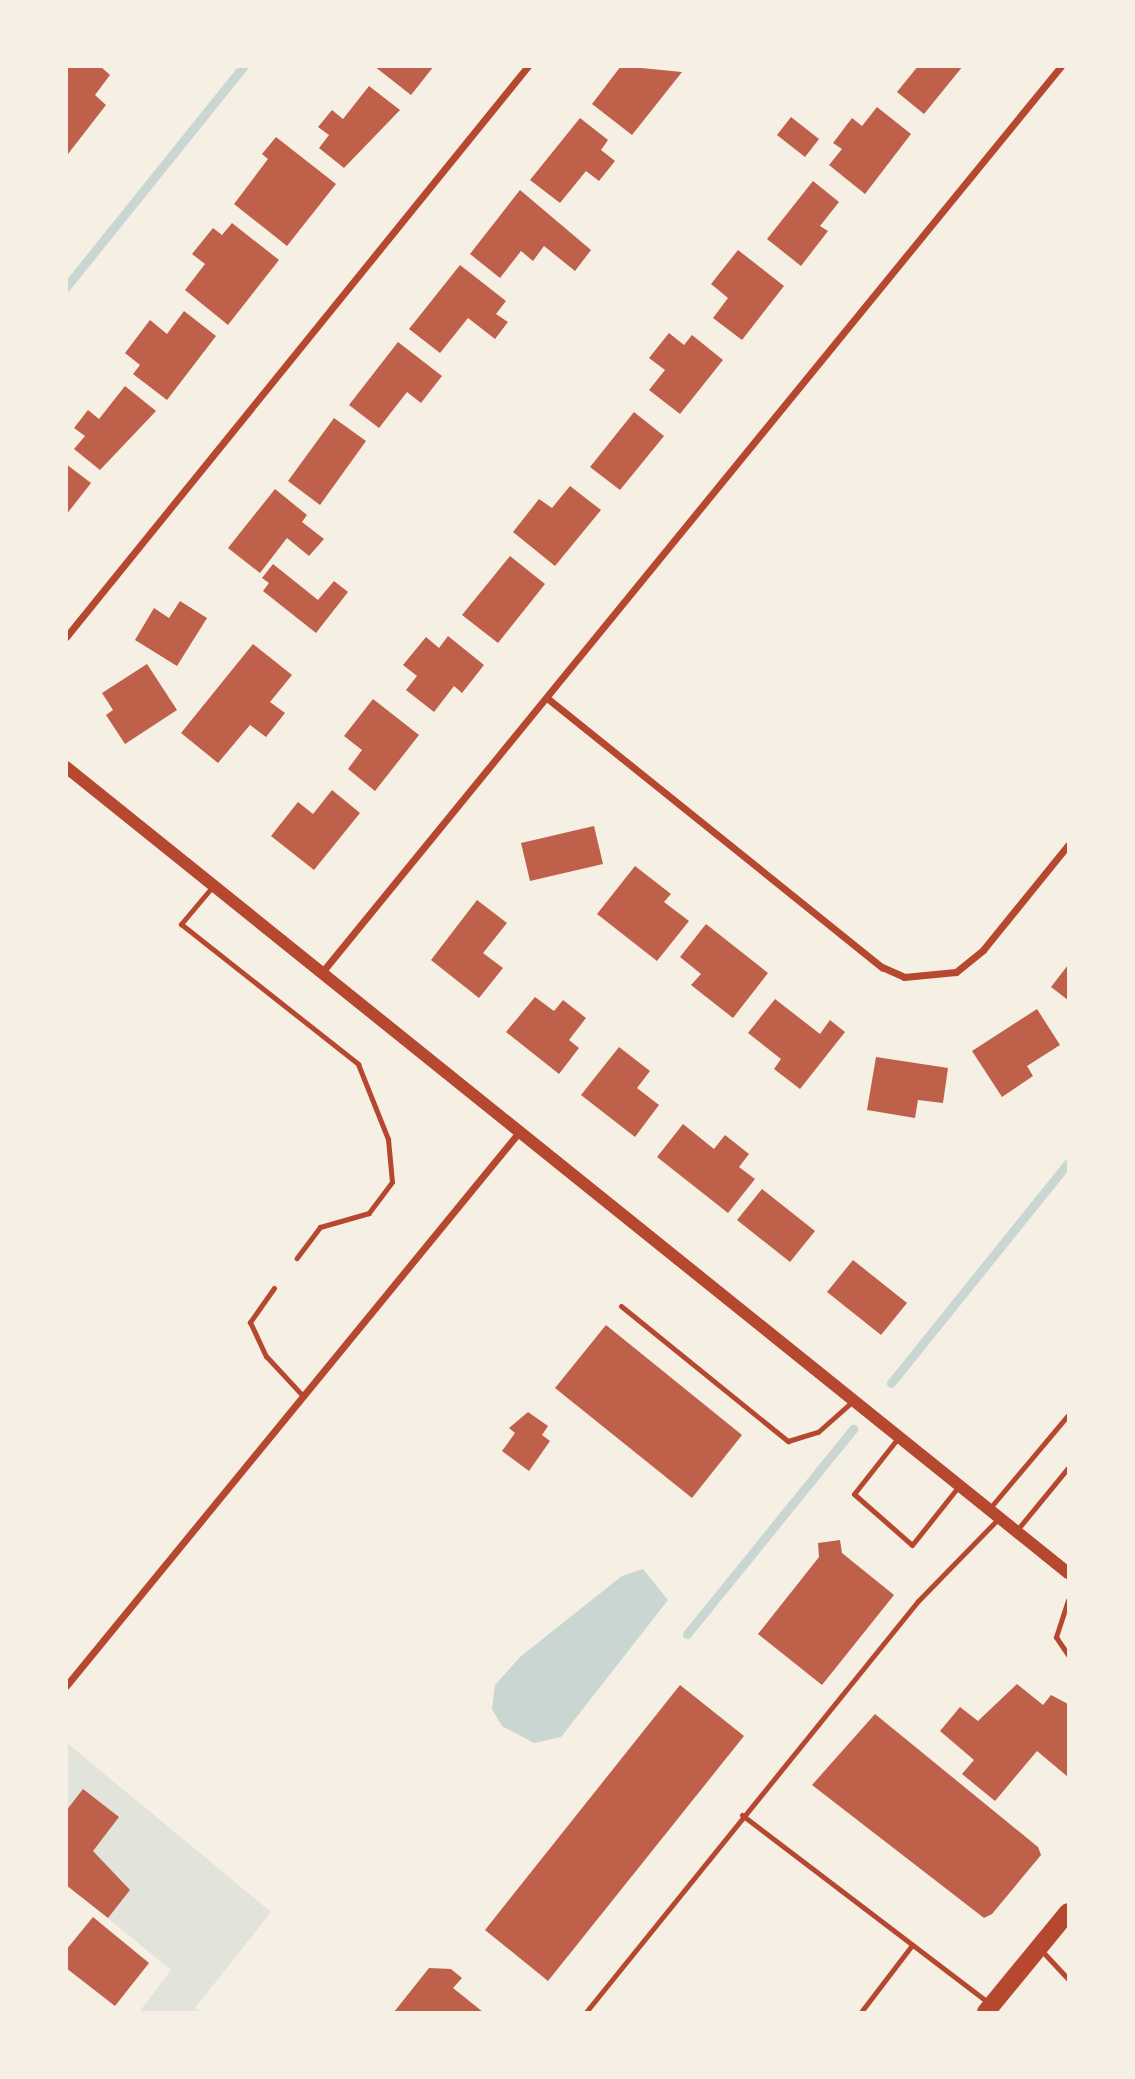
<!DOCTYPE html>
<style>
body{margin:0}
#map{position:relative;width:1135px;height:2079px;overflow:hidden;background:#f6efe4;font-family:"Titillium Web",sans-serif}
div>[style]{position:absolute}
.green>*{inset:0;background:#e2e4dc}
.water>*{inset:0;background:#c9d6d2}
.stream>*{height:9px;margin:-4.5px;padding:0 4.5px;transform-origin:4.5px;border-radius:4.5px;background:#c9d6d2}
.building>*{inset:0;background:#bf614a}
.service>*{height:5px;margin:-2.5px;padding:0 2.5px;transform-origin:2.5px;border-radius:2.5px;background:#b5482f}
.minor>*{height:7px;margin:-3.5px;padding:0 3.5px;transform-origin:3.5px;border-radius:3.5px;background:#b5482f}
.tertiary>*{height:12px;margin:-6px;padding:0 6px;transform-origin:6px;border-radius:6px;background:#b5482f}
.primary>*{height:18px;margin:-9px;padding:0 9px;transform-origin:9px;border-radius:9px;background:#b5482f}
span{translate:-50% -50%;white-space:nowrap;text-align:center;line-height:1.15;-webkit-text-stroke:5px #f6efe4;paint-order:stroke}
.frame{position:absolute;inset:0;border:68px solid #f6efe4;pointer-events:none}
</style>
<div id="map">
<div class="green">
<div style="clip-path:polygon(66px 1742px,271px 1912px,195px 2008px,201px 2012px,139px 2012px,171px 1970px,67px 1885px)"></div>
</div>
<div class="water">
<div style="clip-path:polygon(643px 1569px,668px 1600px,561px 1737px,534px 1743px,502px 1726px,492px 1709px,495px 1685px,520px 1657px,622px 1576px)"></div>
</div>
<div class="stream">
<div style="left:66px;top:287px;width:284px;rotate:-51.2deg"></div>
<div style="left:891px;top:1383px;width:282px;rotate:-51.2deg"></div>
<div style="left:687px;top:1634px;width:264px;rotate:-51deg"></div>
</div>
<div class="building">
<div style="clip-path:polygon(66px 66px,100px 66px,110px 75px,95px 95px,106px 105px,68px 154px)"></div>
<div style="clip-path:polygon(374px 66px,434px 66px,411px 95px)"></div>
<div style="clip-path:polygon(621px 66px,682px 72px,632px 135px,592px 104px)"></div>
<div style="clip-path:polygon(918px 66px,963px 66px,924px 114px,897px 92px)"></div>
<div style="clip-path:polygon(369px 86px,400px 110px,344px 168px,319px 148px,329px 135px,318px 127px,332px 110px,343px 119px)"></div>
<div style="clip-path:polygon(877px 107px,911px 134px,865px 194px,829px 165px,842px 149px,833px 143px,852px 118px,862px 126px)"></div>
<div style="clip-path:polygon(791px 117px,819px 139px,805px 157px,777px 135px)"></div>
<div style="clip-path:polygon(580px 118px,608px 140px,601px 150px,615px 161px,599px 181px,586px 171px,560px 203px,530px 180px)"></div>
<div style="clip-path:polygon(276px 137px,336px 184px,287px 246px,234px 204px,268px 159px,262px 154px)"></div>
<div style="clip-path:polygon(813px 181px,839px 202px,820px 226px,828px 231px,801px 266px,767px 239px)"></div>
<div style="clip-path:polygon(520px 190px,591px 250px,575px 271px,544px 246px,533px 261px,521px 251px,500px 278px,470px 254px)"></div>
<div style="clip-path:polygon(232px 223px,279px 260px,228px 325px,185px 290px,205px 264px,192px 254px,213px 228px,222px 235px)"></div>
<div style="clip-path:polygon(738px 250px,784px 286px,742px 340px,713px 318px,728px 298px,711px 284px)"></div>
<div style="clip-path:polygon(460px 265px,506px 301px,496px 314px,508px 322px,495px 339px,468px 318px,440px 353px,409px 329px)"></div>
<div style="clip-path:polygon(184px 311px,216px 336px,167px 400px,133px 374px,140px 365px,125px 353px,150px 320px,167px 334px)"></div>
<div style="clip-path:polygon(669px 333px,684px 345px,692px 335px,723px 360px,680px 414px,649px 390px,665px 370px,649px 358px)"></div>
<div style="clip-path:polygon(398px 342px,442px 376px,421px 403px,407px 392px,379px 428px,349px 405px)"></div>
<div style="clip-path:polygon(125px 386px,156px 411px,100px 470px,74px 449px,85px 436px,74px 428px,88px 410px,99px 419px)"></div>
<div style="clip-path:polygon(634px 412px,664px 436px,620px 490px,590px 467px)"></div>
<div style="clip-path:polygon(334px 418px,366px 441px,320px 505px,288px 481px)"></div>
<div style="clip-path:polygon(66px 464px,91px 483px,66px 515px)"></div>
<div style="clip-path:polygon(570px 486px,601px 510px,555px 566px,513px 532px,539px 499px,552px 508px)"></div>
<div style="clip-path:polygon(275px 489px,307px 515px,302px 522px,324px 539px,309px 556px,287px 538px,260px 573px,228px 548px)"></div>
<div style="clip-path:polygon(510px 556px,545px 584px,498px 643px,462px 615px)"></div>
<div style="clip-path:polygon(273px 564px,318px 600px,334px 581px,348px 592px,316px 633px,263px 591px,269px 583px,262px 578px)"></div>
<div style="clip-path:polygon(180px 601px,207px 618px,177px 666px,135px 640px,154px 608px,169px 618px)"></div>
<div style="clip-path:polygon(448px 636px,484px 665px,462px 693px,454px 686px,434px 712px,406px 690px,417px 676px,403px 665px,426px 637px,439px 648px)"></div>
<div style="clip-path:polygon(253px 644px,292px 675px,270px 702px,285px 713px,266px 737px,250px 725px,218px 763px,181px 733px)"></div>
<div style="clip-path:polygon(147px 664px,177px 710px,125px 744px,106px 715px,113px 710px,102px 693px)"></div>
<div style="clip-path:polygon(373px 699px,419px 735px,375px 791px,348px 769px,362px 750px,344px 736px)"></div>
<div style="clip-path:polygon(332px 790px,360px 813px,314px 870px,271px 836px,298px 802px,313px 814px)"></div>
<div style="clip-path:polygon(594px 826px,603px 864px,530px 881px,521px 843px)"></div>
<div style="clip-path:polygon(635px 866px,671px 894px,664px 902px,689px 921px,657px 961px,597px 914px)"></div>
<div style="clip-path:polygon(477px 900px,507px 923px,483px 953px,503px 968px,479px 998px,431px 960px)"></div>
<div style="clip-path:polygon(706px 924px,768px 973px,733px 1018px,691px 985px,701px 974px,680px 957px)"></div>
<div style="clip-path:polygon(1068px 965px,1068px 1000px,1051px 987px)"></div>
<div style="clip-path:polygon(535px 997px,554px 1011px,563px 1000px,586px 1018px,569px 1040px,579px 1048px,559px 1074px,506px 1032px)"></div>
<div style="clip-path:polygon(775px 999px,820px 1034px,830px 1020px,845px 1032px,800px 1089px,774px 1069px,781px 1059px,748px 1033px)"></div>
<div style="clip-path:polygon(1037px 1009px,1060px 1045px,1027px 1066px,1033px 1076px,1002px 1097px,972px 1051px)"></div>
<div style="clip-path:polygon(619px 1047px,650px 1071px,637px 1088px,659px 1105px,635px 1137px,581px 1095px)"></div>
<div style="clip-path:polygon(876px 1057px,948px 1068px,943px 1103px,918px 1100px,915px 1118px,867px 1110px)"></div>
<div style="clip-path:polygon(683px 1124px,714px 1149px,725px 1135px,749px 1154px,739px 1167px,755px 1179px,728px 1213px,657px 1157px)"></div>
<div style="clip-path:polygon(762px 1189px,815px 1231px,790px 1262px,737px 1220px)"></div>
<div style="clip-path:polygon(853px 1260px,907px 1303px,881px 1335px,827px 1292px)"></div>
<div style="clip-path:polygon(606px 1325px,742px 1435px,692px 1498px,555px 1388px)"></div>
<div style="clip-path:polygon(528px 1412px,548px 1426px,542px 1435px,550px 1441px,529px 1471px,502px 1451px,515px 1433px,509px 1428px)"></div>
<div style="clip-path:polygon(840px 1540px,842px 1553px,894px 1595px,822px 1685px,758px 1634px,819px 1557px,818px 1543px)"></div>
<div style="clip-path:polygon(1017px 1684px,1043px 1705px,1051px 1695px,1068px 1704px,1068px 1777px,1037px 1751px,995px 1801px,962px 1774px,974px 1760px,940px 1731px,960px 1707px,978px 1721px)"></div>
<div style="clip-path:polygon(680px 1685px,744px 1736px,548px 1981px,485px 1930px)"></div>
<div style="clip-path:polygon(875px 1714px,1038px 1847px,1041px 1855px,992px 1914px,984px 1918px,812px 1785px)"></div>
<div style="clip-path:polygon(83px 1789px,119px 1817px,93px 1851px,130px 1890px,108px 1918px,66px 1885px,66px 1811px)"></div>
<div style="clip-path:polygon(93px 1917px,149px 1963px,115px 2006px,66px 1968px,66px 1950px)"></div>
<div style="clip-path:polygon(429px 1968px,451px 1969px,462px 1978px,453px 1988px,483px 2012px,394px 2012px)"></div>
</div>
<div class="service">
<div style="left:213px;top:886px;width:50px;rotate:130.1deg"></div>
<div style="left:181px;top:924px;width:226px;rotate:38.3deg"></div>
<div style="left:358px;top:1064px;width:81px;rotate:68.2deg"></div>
<div style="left:388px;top:1139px;width:43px;rotate:84.7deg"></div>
<div style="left:392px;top:1182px;width:39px;rotate:127deg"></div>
<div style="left:369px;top:1213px;width:51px;rotate:164.1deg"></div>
<div style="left:320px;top:1227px;width:39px;rotate:127deg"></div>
<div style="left:274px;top:1288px;width:42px;rotate:125.2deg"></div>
<div style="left:250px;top:1322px;width:38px;rotate:65deg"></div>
<div style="left:266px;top:1356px;width:54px;rotate:47.2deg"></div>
<div style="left:621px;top:1306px;width:215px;rotate:39deg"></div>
<div style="left:788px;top:1441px;width:31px;rotate:-17deg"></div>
<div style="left:818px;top:1432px;width:48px;rotate:-41.6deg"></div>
<div style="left:898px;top:1438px;width:71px;rotate:128.2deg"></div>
<div style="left:854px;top:1494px;width:77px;rotate:41.3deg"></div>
<div style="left:912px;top:1545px;width:75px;rotate:-51.5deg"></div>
<div style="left:990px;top:1508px;width:121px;rotate:-50deg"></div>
<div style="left:1017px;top:1530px;width:80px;rotate:-50.6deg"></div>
<div style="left:1068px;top:1600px;width:39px;rotate:108deg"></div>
<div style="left:1056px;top:1637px;width:22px;rotate:56deg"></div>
<div style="left:742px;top:1815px;width:310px;rotate:37.3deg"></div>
<div style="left:1042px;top:1951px;width:38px;rotate:47deg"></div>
<div style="left:586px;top:2012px;width:528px;rotate:-51.07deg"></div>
<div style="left:918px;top:1601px;width:115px;rotate:-45.7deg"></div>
<div style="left:861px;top:2012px;width:84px;rotate:-52.7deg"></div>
</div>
<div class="minor">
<div style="left:66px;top:637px;width:734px;rotate:-51.02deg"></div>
<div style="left:547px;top:698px;width:430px;rotate:38.8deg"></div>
<div style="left:882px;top:967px;width:24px;rotate:24deg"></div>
<div style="left:904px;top:977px;width:52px;rotate:-5.5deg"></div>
<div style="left:956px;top:972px;width:35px;rotate:-39deg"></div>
<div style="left:983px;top:950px;width:135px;rotate:-51deg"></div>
<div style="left:323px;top:971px;width:1168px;rotate:-50.8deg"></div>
<div style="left:66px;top:1686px;width:717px;rotate:-50.72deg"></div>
</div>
<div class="tertiary">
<div style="left:66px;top:767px;width:1286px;rotate:38.81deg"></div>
</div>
<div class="primary">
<div style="left:986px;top:2012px;width:129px;rotate:-50.6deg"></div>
</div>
<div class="frame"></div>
</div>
